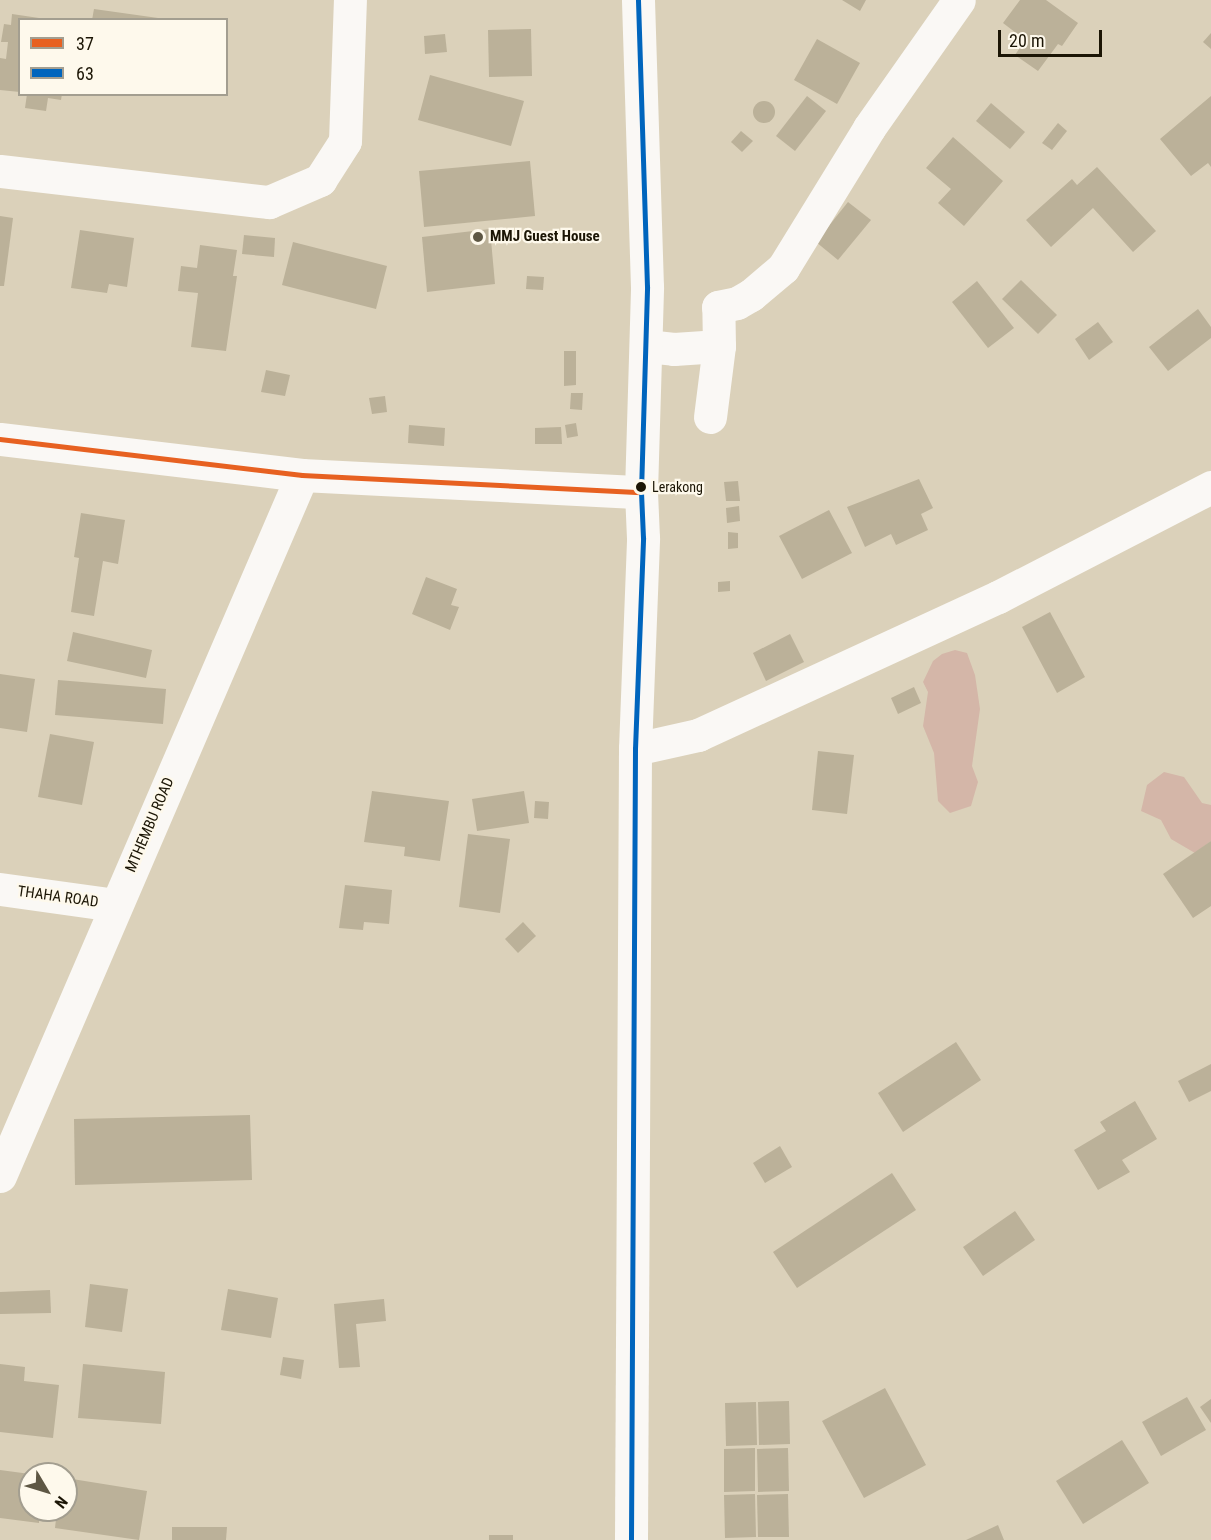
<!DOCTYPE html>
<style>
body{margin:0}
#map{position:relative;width:1211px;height:1540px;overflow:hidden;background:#dbd1ba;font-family:"Roboto Condensed",sans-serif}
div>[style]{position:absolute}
.green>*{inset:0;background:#d4b6a8}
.building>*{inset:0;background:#bbb199}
.round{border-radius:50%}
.minor>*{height:33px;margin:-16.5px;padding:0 16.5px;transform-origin:16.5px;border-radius:16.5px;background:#faf8f5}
.tertiary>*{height:33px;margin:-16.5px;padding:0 16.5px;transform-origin:16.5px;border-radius:16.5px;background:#faf8f5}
.primary>*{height:33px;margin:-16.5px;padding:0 16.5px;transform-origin:16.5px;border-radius:16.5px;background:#faf8f5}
.bus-1>*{height:4.5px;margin:-2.25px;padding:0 2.25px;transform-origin:2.25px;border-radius:2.25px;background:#e76121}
.bus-2>*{height:4.5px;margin:-2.25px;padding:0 2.25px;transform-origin:2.25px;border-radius:2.25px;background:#0065bd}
.dots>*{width:16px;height:16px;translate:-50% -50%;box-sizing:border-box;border:3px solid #fef9ec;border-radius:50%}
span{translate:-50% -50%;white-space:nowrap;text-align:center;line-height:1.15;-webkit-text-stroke:4.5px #fef9ec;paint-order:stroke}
.bus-label{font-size:14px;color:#1b1505}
.left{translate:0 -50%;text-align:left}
.poi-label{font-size:15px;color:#1b1505;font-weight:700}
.street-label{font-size:15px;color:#1b1505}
.legend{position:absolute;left:18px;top:18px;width:210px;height:78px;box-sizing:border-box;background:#fef9ec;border:2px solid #a39e90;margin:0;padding:8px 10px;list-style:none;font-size:18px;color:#1b1505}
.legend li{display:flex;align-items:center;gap:12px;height:30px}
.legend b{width:30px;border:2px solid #a39e90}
.north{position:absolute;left:18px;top:1462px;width:60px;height:60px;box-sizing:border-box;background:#fef9ec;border:2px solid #a39e90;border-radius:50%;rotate:128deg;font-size:16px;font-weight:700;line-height:24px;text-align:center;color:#1b1505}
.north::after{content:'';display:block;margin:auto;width:21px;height:27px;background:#5e5744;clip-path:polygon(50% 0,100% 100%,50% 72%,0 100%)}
.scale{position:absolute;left:998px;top:30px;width:104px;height:27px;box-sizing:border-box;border:3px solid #1b1505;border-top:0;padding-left:8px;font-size:18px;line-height:21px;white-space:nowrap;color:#1b1505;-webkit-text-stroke:4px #fef9ec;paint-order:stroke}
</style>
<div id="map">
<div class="green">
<div style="clip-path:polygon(955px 650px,967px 653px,975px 675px,980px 709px,972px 766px,978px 782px,971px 806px,950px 813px,938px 801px,934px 753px,923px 726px,928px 692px,923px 682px,933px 661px,942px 654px)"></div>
<div style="clip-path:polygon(1164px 772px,1184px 777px,1202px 803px,1211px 805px,1211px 841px,1195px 853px,1171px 839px,1161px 820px,1141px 811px,1147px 785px)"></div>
</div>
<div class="building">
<div style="clip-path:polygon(842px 0,866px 0,860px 11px)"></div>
<div style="clip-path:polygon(1020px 0,1046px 0,1078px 23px,1062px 46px,1058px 44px,1038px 71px,1015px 55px,1025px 40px,1003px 23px)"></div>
<div style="clip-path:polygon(94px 9px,158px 18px,158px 20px,92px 20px)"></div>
<div style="clip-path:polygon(12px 14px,39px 18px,20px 20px,20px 92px,0 90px,0 58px,6px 59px,8px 42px,1px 42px,4px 24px,11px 25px)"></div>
<div style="clip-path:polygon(531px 29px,532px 76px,489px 77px,488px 30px)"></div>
<div style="clip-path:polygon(1211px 33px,1211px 49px,1203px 42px)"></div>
<div style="clip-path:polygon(445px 34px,447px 52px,425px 54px,424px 36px)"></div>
<div style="clip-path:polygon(817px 39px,860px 63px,837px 104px,794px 80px)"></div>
<div style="clip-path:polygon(430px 75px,524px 101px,511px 146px,418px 120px)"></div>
<div style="clip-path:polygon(27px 94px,62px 94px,61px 100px,48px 98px,46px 111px,25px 108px)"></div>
<div style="clip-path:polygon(807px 96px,826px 111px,795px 151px,776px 136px)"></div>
<div style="clip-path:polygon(1211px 96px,1211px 167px,1208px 163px,1191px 176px,1160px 139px)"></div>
<div class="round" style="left:753px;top:101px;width:22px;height:22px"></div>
<div style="clip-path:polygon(991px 103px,1025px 132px,1010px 149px,976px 121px)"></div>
<div style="clip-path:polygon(1058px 123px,1067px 131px,1052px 150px,1042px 143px)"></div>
<div style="clip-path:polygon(741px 131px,753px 141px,742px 152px,731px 142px)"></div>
<div style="clip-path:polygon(953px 137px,1003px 181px,964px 226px,938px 203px,951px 189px,926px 168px)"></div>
<div style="clip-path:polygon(530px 161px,535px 216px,424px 227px,419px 171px)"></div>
<div style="clip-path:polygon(1097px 167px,1156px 231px,1133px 252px,1093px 208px,1051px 247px,1026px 220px,1072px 179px,1077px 185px)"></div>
<div style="clip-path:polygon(848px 202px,871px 220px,838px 260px,816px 242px)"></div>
<div style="clip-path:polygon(0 216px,13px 218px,4px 286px,0 286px)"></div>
<div style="clip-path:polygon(490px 229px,495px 284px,427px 292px,422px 237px)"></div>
<div style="clip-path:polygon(80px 230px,134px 238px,127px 287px,109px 284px,107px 293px,71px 288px)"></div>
<div style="clip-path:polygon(244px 235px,275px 238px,274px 257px,242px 254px)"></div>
<div style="clip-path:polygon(293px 242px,387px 266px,376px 309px,282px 285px)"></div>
<div style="clip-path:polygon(200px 245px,237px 250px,233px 276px,237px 276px,226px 351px,191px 347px,198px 293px,178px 291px,181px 266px,197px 268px)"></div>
<div style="clip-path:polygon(527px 276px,544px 277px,543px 290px,526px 289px)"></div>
<div style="clip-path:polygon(1021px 280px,1057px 315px,1038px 334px,1002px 299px)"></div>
<div style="clip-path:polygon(977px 281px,1014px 328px,988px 348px,952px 302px)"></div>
<div style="clip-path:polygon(1198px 309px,1211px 327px,1211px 338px,1168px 371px,1149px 347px)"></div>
<div style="clip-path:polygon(1098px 322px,1113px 342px,1089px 360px,1075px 339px)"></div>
<div style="clip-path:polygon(564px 351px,576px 351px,576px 385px,564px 386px)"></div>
<div style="clip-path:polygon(266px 370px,290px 375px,285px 396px,261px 392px)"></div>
<div style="clip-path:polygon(571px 393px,583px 393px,582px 410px,570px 409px)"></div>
<div style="clip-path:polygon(385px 396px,387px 412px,372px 414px,369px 398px)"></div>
<div style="clip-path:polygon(576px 423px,578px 436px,567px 438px,565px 425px)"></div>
<div style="clip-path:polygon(409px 425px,445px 428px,444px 446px,408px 443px)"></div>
<div style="clip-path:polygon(561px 427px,562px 444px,535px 444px,535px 428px)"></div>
<div style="clip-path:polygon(919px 479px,933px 508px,921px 514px,928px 530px,896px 545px,891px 534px,865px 547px,847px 507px)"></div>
<div style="clip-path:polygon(738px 481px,740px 501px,726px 501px,724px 482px)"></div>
<div style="clip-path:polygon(739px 506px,740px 521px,727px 523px,726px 508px)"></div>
<div style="clip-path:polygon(829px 510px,852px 553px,802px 579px,779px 536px)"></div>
<div style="clip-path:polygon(81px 513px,125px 520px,118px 564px,103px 561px,94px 616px,71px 612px,79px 558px,74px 557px)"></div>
<div style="clip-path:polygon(728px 532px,738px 533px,738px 548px,728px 549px)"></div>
<div style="clip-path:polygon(426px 577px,457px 589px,451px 605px,459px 607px,450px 630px,412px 614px)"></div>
<div style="clip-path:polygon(730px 581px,730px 591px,718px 592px,718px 582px)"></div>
<div style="clip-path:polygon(1050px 612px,1085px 677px,1057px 693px,1022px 627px)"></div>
<div style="clip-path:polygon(73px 632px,152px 650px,146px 678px,67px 661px)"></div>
<div style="clip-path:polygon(790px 634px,804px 662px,766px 681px,753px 653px)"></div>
<div style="clip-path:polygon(0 674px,35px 679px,27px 732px,0 728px)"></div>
<div style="clip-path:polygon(58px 680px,166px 689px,163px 724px,55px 715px)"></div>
<div style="clip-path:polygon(914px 687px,921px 703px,898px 714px,891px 698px)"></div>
<div style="clip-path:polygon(50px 734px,94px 742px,82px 805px,38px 797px)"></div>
<div style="clip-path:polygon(818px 751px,854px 755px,847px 814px,812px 810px)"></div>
<div style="clip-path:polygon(372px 791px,449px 801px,440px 861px,404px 856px,405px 847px,364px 842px)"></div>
<div style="clip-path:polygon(524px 791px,529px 823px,477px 831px,472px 799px)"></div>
<div style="clip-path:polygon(535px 801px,549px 802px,548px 819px,534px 818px)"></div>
<div style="clip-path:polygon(468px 834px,510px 839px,500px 913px,459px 907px)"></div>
<div style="clip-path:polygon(1211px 841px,1211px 906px,1193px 918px,1163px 874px)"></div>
<div style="clip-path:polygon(345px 885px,392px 890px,389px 924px,364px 922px,363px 930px,339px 928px)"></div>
<div style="clip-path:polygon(523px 922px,536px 936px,518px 953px,505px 939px)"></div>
<div style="clip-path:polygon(956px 1042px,981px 1080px,903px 1132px,878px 1093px)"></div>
<div style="clip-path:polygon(1211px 1064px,1211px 1091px,1189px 1102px,1178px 1081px)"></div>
<div style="clip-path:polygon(1135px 1101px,1157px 1139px,1122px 1160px,1130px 1172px,1098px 1190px,1074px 1150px,1106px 1131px,1100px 1122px)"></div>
<div style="clip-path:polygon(250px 1115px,252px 1180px,75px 1185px,74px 1119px)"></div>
<div style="clip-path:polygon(780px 1146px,792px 1167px,765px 1183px,753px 1163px)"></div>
<div style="clip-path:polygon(892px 1173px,916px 1210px,797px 1288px,773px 1252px)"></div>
<div style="clip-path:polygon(1015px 1211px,1035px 1240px,983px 1276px,963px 1247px)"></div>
<div style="clip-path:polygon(90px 1284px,128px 1289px,122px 1332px,85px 1327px)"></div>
<div style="clip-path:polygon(228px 1289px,278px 1298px,271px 1338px,221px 1330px)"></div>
<div style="clip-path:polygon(50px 1290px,51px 1313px,0 1314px,0 1292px)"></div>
<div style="clip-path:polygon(384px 1299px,386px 1321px,356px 1324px,360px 1367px,339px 1368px,334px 1304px)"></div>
<div style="clip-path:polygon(283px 1357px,304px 1360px,301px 1379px,280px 1375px)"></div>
<div style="clip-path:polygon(0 1364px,25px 1367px,24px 1381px,59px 1385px,53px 1438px,0 1432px)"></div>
<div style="clip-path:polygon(83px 1364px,165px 1372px,161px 1424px,78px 1418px)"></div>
<div style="clip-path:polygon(885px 1388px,926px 1465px,864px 1498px,822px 1421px)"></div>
<div style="clip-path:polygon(1187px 1397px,1206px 1430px,1161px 1456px,1142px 1422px)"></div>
<div style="clip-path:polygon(1211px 1399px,1211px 1423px,1200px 1407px)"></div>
<div style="clip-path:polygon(789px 1401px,790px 1444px,759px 1445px,758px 1402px)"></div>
<div style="clip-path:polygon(756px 1402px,757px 1445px,726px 1446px,725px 1403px)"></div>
<div style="clip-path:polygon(1122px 1440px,1149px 1483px,1083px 1524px,1056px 1481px)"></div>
<div style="clip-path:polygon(755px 1448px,755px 1491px,724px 1492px,724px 1449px)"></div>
<div style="clip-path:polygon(788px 1448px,789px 1491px,758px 1492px,757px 1449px)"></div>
<div style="clip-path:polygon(0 1470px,30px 1474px,30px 1510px,40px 1510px,39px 1523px,0 1518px)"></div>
<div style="clip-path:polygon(66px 1478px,147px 1491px,139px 1540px,55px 1528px,57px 1510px,66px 1510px)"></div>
<div style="clip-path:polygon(755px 1494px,756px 1537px,725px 1538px,724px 1495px)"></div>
<div style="clip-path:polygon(788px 1494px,789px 1537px,758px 1537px,757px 1495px)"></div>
<div style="clip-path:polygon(998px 1525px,1004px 1540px,966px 1540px)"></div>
<div style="clip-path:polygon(172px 1527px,227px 1527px,226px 1540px,172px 1540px)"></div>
<div style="clip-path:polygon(489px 1535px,513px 1535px,513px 1540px,489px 1540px)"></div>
</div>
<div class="minor">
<div style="left:0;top:171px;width:271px;rotate:6.6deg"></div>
<div style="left:269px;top:202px;width:56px;rotate:-23.3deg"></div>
<div style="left:320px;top:180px;width:46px;rotate:-57.3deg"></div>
<div style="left:345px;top:141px;width:141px;rotate:-88deg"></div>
<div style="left:646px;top:346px;width:28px;rotate:6deg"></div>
<div style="left:674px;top:349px;width:45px;rotate:-3.8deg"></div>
<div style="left:710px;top:417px;width:72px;rotate:-82.8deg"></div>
<div style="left:719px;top:346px;width:39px;rotate:-91deg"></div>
<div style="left:718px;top:307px;width:19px;rotate:-12deg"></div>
<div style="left:737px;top:303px;width:16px;rotate:-30deg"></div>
<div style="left:751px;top:295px;width:42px;rotate:-40.2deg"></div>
<div style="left:783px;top:268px;width:164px;rotate:-58.4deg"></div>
<div style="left:869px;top:128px;width:156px;rotate:-54.9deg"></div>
<div style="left:635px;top:749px;width:65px;rotate:-12.5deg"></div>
<div style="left:698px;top:735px;width:330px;rotate:-24.7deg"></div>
<div style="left:998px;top:597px;width:240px;rotate:-27.3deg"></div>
<div style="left:0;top:889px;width:117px;rotate:7.9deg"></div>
<div style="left:0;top:1176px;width:763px;rotate:-66.69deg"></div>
</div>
<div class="tertiary">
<div style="left:0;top:439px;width:304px;rotate:6.8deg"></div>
<div style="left:302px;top:475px;width:339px;rotate:2.9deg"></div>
</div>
<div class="primary">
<div style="left:631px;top:1540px;width:791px;rotate:-89.71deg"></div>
<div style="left:635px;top:749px;width:211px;rotate:-87.8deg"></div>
<div style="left:643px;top:538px;width:46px;rotate:-92.5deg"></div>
<div style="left:641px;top:492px;width:205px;rotate:-88.3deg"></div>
<div style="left:647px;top:287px;width:287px;rotate:-91.8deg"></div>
</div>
<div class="bus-1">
<div style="left:0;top:439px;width:304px;rotate:6.8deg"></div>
<div style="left:302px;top:475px;width:339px;rotate:2.9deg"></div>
</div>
<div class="bus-2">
<div style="left:631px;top:1540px;width:791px;rotate:-89.71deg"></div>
<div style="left:635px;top:749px;width:211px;rotate:-87.8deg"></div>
<div style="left:643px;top:538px;width:46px;rotate:-92.5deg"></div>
<div style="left:641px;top:492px;width:205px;rotate:-88.3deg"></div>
<div style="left:647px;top:287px;width:287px;rotate:-91.8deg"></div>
</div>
<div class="dots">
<div style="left:478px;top:237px;background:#5e5744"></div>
<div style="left:641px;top:487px;background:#1b1505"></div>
</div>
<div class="bus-label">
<span class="left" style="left:652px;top:487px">Lerakong</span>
</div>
<div class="poi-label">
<span class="left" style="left:490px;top:237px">MMJ Guest House</span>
</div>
<div class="street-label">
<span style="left:150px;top:825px;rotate:-67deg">MTHEMBU ROAD</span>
<span style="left:58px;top:897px;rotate:8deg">THAHA ROAD</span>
</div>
<ul class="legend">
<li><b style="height:8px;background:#e76121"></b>37</li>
<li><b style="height:8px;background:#0065bd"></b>63</li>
</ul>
<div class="north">N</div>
<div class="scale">20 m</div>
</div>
